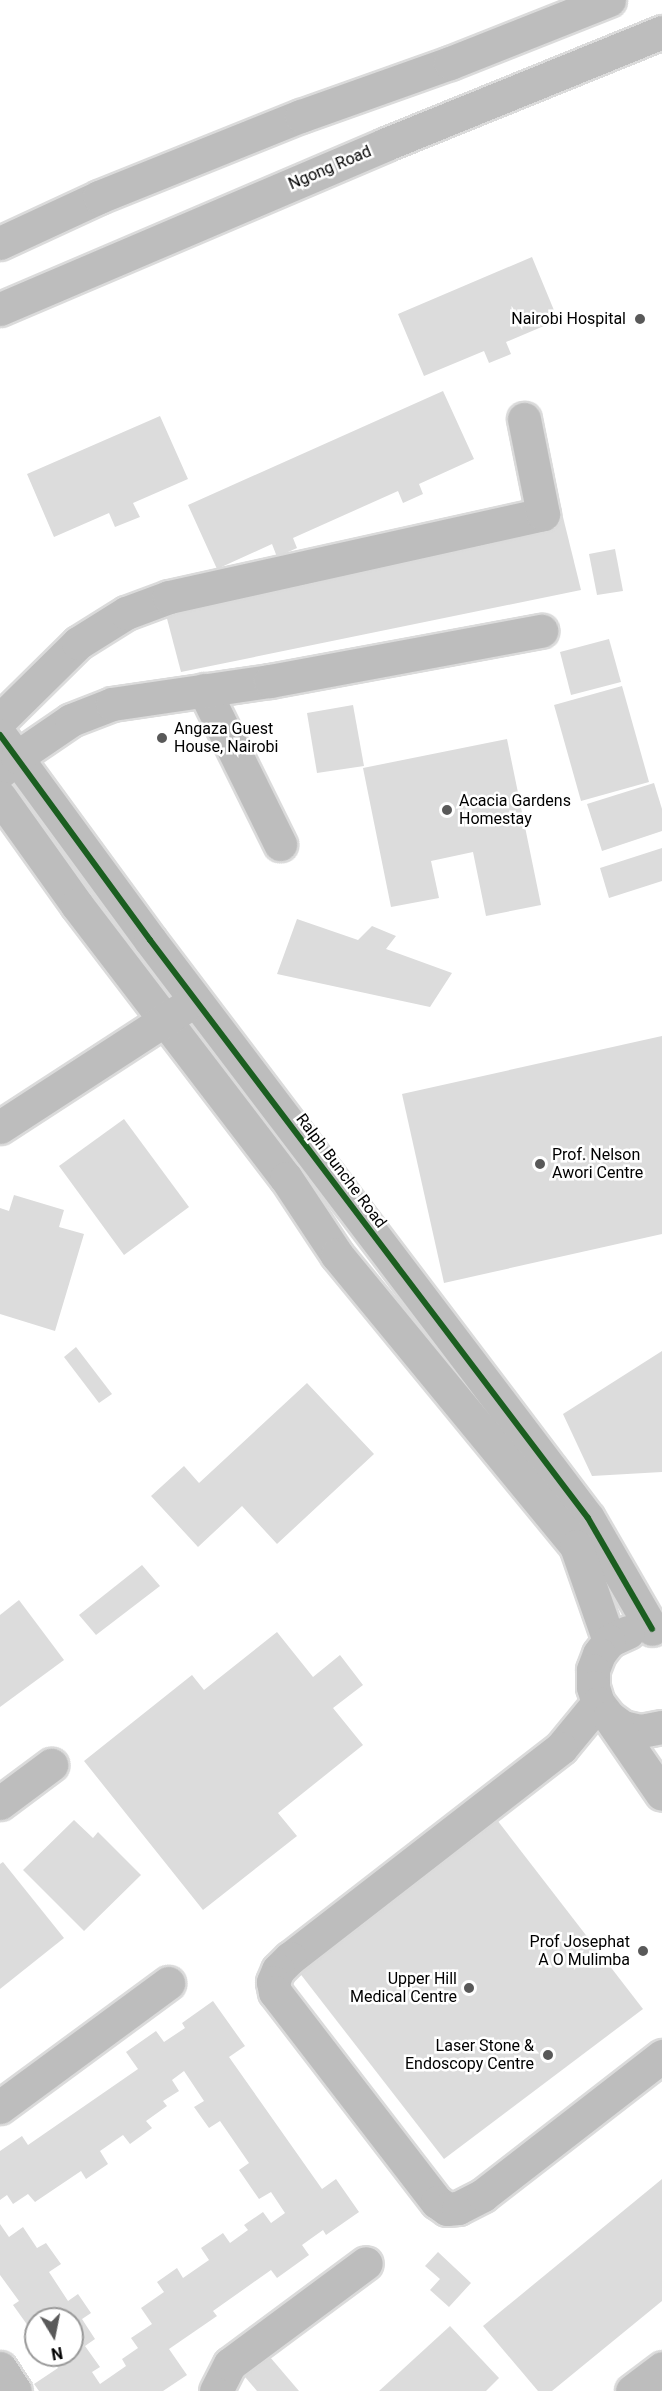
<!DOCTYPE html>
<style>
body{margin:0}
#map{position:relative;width:662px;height:2391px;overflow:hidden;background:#fff;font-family:Roboto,sans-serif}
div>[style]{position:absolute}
.building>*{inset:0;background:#dcdcdc}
.roads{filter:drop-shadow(2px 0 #dbdbdb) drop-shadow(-2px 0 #dbdbdb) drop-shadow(0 2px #dbdbdb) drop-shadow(0 -2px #dbdbdb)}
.minor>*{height:33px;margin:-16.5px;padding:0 16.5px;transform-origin:16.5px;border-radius:16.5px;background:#bdbdbd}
.major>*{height:33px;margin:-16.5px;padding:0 16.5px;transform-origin:16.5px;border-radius:16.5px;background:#bdbdbd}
.cycleway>*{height:6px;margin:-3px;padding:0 3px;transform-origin:3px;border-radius:3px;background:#1b5e20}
.dots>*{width:16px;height:16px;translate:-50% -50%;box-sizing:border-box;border:3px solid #fff;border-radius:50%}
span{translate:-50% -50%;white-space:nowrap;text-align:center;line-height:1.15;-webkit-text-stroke:5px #fff;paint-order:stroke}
.street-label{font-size:16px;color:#000}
.poi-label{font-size:16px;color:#000}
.right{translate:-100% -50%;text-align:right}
.left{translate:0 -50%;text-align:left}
.north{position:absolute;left:24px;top:2307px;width:60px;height:60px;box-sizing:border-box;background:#fff;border:2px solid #999;border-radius:50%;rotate:170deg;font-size:16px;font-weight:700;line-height:24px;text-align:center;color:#000}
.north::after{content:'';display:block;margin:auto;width:21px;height:27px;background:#595959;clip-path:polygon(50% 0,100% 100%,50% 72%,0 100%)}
</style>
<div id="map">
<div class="building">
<div style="clip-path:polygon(532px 257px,558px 320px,506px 342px,511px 354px,489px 363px,484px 351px,424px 376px,398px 314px)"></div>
<div style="clip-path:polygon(443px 391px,474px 459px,419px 484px,423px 494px,403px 503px,398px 491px,293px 538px,297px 548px,277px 557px,272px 544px,217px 569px,188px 505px)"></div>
<div style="clip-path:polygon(160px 416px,188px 479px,133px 503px,140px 517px,115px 527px,109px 513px,54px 537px,27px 474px)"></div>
<div style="clip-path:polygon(562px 513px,581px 590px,181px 672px,165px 611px)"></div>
<div style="clip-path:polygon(615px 549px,623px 591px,597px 595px,589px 554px)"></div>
<div style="clip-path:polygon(609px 639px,621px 682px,571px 695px,560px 652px)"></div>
<div style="clip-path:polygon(622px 686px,649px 782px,581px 801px,554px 705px)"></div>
<div style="clip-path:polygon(353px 705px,364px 766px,317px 773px,307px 713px)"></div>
<div style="clip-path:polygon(507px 739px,541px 905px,486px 916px,473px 852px,431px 861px,439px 898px,391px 907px,363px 768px)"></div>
<div style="clip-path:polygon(654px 783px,662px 809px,662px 831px,602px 851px,587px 804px)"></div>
<div style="clip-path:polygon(662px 848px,662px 881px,609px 898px,600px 868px)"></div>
<div style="clip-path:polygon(297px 919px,358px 940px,372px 926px,396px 936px,386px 949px,452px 973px,430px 1007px,277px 974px)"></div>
<div style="clip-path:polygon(662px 1036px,662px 1234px,444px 1283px,402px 1094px)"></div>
<div style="clip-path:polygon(124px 1119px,189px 1207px,124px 1255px,59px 1166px)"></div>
<div style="clip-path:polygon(14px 1195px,64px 1210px,59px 1227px,84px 1234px,55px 1331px,0 1314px,0 1208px,9px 1211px)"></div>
<div style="clip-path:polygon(76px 1347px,112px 1394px,99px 1403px,64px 1357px)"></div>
<div style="clip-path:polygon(662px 1351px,662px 1472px,592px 1476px,563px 1414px)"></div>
<div style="clip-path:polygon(307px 1383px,374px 1454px,277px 1544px,242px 1506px,198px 1547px,151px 1496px,184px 1466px,199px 1483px)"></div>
<div style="clip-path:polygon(142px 1565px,160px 1586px,96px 1635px,79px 1615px)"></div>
<div style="clip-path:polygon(19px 1600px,64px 1660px,0 1707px,0 1615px)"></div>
<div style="clip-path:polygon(277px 1632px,313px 1677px,340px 1655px,363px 1685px,333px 1708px,363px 1745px,278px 1813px,297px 1836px,203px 1910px,84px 1761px,192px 1675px,204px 1690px)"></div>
<div style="clip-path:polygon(494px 1816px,643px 2009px,444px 2159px,295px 1967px)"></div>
<div style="clip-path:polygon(74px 1820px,93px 1838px,98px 1832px,141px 1875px,84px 1931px,23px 1870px)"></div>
<div style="clip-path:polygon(3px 1862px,64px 1938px,0 1989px,0 1864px)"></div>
<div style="clip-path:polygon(213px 2001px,245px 2046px,229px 2057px,322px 2189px,336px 2179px,359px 2212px,326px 2235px,323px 2230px,302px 2245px,309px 2255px,277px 2278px,271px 2270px,213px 2311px,217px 2316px,169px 2349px,187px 2375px,163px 2391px,39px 2391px,34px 2384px,58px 2368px,49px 2355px,72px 2355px,72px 2319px,36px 2319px,36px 2337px,13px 2305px,19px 2301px,0 2275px,0 2224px,9px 2237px,23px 2227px,37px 2248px,46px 2243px,61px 2264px,49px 2272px,68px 2301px,78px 2294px,91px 2313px,82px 2319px,95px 2339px,85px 2346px,100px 2367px,92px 2372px,100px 2384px,126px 2366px,122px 2359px,138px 2348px,131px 2338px,152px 2324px,141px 2308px,164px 2292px,157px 2282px,177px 2268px,183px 2278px,209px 2260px,201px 2248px,223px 2233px,230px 2243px,248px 2230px,244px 2225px,263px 2212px,271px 2223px,285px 2213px,271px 2192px,259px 2199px,239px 2170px,249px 2163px,220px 2121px,209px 2128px,194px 2107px,204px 2101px,184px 2071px,172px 2080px,179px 2091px,163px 2101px,167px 2106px,146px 2121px,152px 2128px,130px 2144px,123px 2135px,100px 2151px,108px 2164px,86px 2179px,81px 2171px,35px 2202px,28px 2194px,13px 2204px,7px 2195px,0 2200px,0 2151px,22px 2136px,28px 2145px,138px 2069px,126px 2052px,156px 2031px,164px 2042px,185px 2028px,182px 2023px)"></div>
<div style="clip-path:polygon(662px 2179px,662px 2301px,552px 2391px,538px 2391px,483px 2326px)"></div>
<div style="clip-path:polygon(438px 2252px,471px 2283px,449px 2307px,430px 2290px,440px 2279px,425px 2266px)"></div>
<div style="clip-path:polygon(450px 2326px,499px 2378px,486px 2391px,379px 2391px)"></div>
<div style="clip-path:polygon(264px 2350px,299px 2391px,257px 2391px,239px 2370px)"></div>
</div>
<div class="roads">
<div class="minor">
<div style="left:204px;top:690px;width:172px;rotate:63.7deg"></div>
<div style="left:0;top:720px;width:110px;rotate:-44.6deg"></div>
<div style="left:78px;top:643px;width:57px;rotate:-32deg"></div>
<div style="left:126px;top:613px;width:46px;rotate:-20.4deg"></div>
<div style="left:169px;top:597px;width:383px;rotate:-12.5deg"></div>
<div style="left:543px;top:514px;width:97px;rotate:-101.3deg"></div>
<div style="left:0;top:735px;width:254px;rotate:53.8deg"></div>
<div style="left:150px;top:940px;width:725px;rotate:52.85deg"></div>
<div style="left:588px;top:1518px;width:128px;rotate:60deg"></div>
<div style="left:1px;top:771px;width:21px;rotate:-41deg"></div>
<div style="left:17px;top:757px;width:65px;rotate:-34.4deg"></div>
<div style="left:71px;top:720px;width:44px;rotate:-21.3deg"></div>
<div style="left:112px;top:704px;width:160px;rotate:-8.3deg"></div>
<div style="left:270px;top:681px;width:276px;rotate:-10.5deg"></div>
<div style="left:0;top:797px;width:133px;rotate:54.5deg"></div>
<div style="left:77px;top:905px;width:344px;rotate:52.6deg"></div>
<div style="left:286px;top:1178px;width:92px;rotate:56.5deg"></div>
<div style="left:337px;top:1255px;width:377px;rotate:50.6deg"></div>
<div style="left:576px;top:1546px;width:101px;rotate:70.8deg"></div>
<div style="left:0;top:1127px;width:218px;rotate:-33deg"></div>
<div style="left:628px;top:1632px;width:21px;rotate:155deg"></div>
<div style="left:609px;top:1641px;width:16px;rotate:128deg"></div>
<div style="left:599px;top:1654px;width:17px;rotate:111deg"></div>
<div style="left:593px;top:1670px;width:17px;rotate:90deg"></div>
<div style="left:593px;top:1687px;width:17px;rotate:73deg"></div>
<div style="left:598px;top:1703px;width:18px;rotate:52deg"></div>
<div style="left:609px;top:1717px;width:17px;rotate:36deg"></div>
<div style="left:623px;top:1727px;width:18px;rotate:13deg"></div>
<div style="left:641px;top:1731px;width:21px;rotate:-11deg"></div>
<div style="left:598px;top:1703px;width:58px;rotate:129.4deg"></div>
<div style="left:561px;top:1748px;width:343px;rotate:142.2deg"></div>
<div style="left:290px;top:1958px;width:17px;rotate:135deg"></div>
<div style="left:278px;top:1970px;width:13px;rotate:113deg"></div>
<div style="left:273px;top:1982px;width:10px;rotate:79deg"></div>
<div style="left:275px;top:1992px;width:265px;rotate:52.4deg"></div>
<div style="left:437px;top:2202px;width:12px;rotate:35deg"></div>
<div style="left:447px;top:2209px;width:11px;rotate:-5deg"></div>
<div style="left:458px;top:2208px;width:28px;rotate:-27deg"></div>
<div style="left:483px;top:2195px;width:227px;rotate:-37.8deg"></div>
<div style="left:609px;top:1717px;width:93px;rotate:55.5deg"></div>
<div style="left:0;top:1803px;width:64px;rotate:-36.7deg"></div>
<div style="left:0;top:2107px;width:209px;rotate:-36.4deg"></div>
<div style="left:0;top:2368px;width:27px;rotate:57deg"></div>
<div style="left:216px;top:2391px;width:30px;rotate:-63deg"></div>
<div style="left:230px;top:2364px;width:169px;rotate:-36.6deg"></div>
<div style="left:632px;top:2391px;width:38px;rotate:-37deg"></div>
</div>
<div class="major">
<div style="left:0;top:243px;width:109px;rotate:-24.9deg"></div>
<div style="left:99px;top:197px;width:218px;rotate:-21.9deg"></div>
<div style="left:301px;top:116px;width:158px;rotate:-19.6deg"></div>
<div style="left:450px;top:63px;width:171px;rotate:-21.6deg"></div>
<div style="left:0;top:309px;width:418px;rotate:-23.1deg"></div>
<div style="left:384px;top:145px;width:300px;rotate:-22.1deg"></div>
</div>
</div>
<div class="cycleway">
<div style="left:0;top:735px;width:254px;rotate:53.8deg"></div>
<div style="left:150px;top:940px;width:725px;rotate:52.85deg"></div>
<div style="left:588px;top:1518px;width:128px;rotate:60deg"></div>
</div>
<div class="dots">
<div style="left:640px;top:319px;background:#595959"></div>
<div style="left:162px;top:738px;background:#595959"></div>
<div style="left:447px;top:810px;background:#595959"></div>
<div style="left:540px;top:1164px;background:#595959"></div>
<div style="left:643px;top:1951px;background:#595959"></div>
<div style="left:469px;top:1988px;background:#595959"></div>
<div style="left:548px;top:2055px;background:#595959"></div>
</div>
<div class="street-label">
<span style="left:330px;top:168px;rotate:-23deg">Ngong Road</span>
<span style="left:341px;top:1171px;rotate:53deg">Ralph Bunche Road</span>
</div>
<div class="poi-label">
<span class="right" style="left:626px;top:319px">Nairobi Hospital</span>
<span class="left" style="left:174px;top:738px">Angaza Guest<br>House, Nairobi</span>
<span class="left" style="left:459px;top:810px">Acacia Gardens<br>Homestay</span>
<span class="left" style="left:552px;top:1164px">Prof. Nelson<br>Awori Centre</span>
<span class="right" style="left:630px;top:1951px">Prof Josephat<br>A O Mulimba</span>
<span class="right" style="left:457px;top:1988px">Upper Hill<br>Medical Centre</span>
<span class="right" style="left:534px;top:2055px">Laser Stone &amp;<br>Endoscopy Centre</span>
</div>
<div class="north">N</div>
</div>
